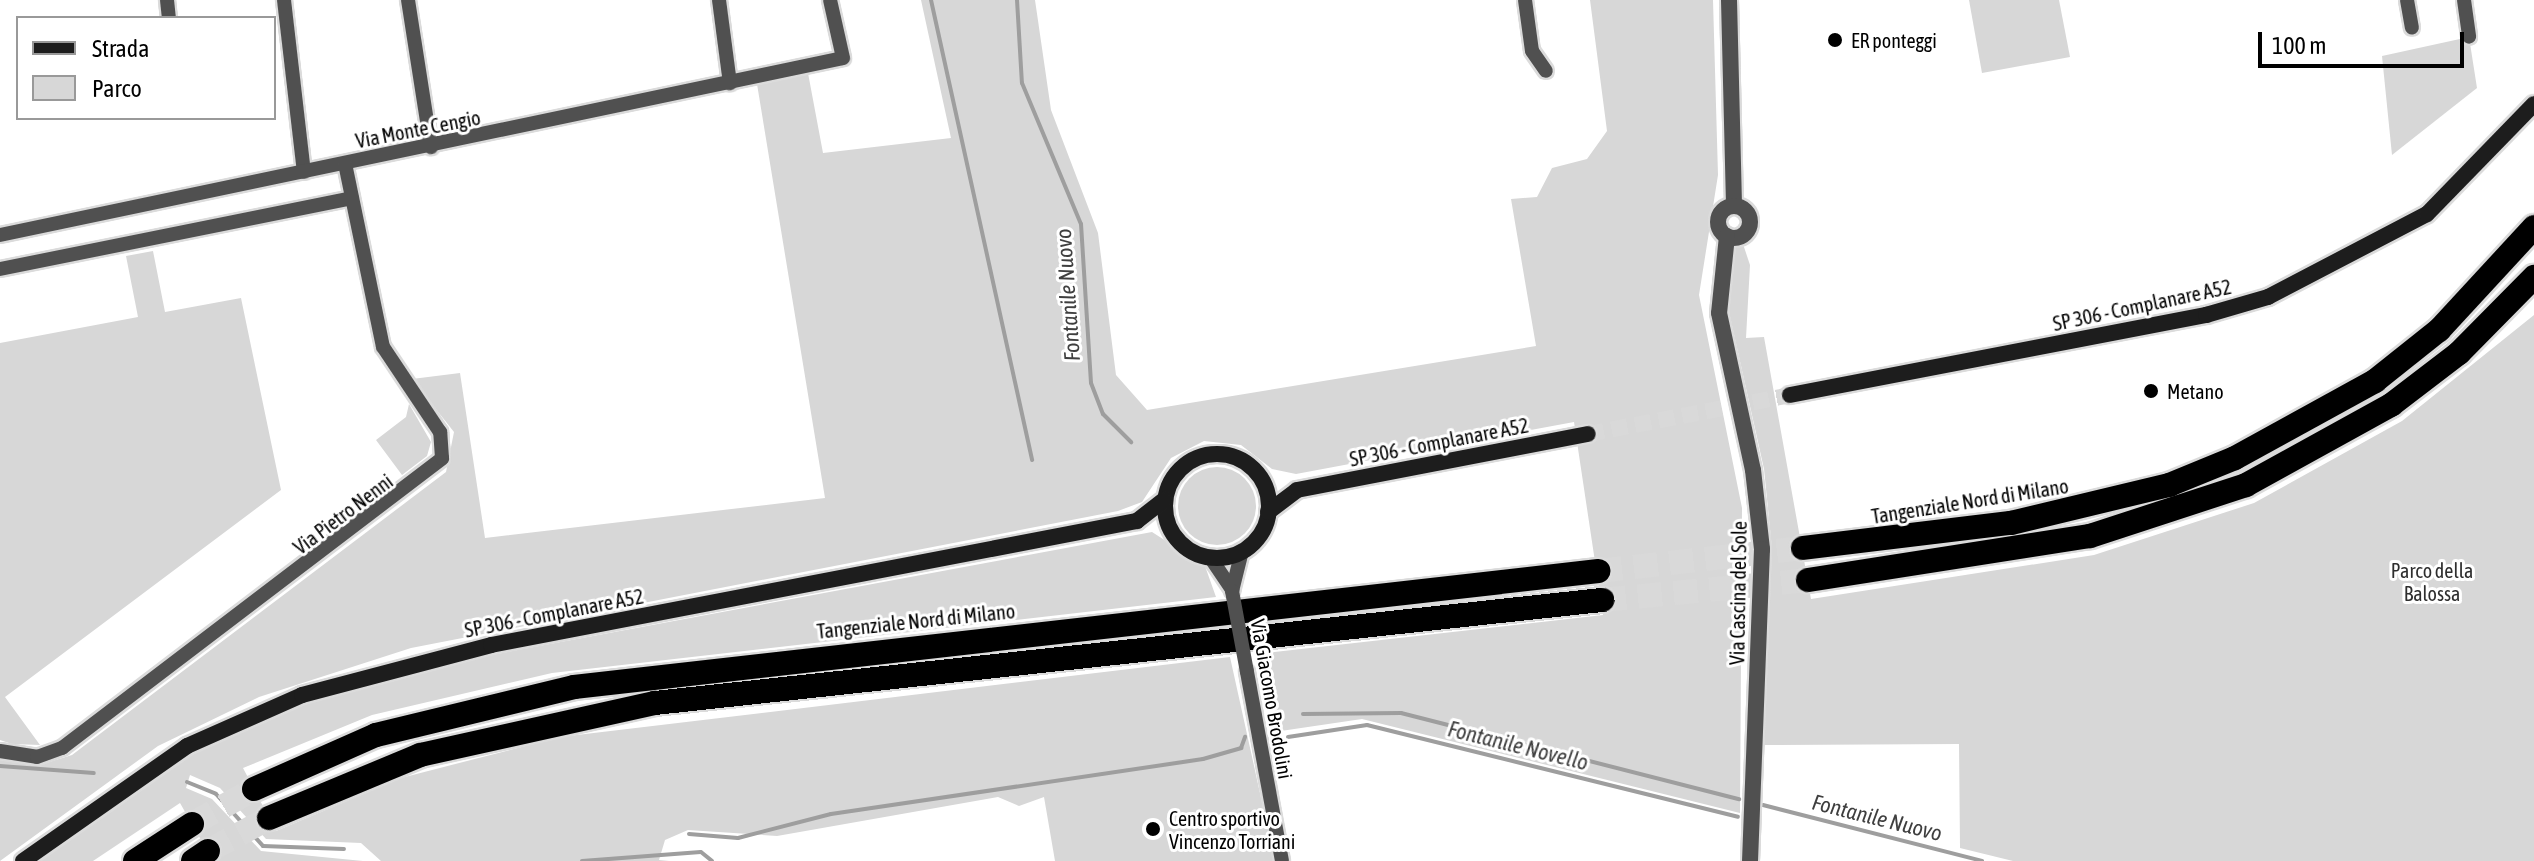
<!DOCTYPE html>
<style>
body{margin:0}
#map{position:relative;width:2534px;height:861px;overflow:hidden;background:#fff;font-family:"Asap Condensed",sans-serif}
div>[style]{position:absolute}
.green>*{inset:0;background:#d7d7d7}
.round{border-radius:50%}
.stream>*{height:4px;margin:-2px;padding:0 2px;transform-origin:2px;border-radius:2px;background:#9e9e9e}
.secondary-tunnel>*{height:16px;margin-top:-8px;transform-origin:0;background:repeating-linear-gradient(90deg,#d9d9d9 0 16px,transparent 0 24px)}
.motorway-tunnel>*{height:24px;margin-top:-12px;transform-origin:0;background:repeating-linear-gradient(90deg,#d9d9d9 0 24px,transparent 0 36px)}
.roads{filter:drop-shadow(2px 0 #dbdbdb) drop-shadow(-2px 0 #dbdbdb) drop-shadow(0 2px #dbdbdb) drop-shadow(0 -2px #dbdbdb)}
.minor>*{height:14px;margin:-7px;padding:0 7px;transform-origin:7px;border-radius:7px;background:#505050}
.tertiary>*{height:16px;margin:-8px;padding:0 8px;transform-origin:8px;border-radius:8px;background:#505050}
.tertiary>.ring{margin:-8px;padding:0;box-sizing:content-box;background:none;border:16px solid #505050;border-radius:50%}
.secondary>*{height:16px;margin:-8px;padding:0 8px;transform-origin:8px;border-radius:8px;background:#1d1d1d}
.secondary>.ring{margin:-8px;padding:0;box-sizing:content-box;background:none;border:16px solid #1d1d1d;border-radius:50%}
.motorway>*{height:24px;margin:-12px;padding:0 12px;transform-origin:12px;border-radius:12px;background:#000}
.minor-bridge>*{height:14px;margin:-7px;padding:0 7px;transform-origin:7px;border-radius:7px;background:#505050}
.dots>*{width:22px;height:22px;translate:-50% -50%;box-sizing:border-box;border:4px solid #fff;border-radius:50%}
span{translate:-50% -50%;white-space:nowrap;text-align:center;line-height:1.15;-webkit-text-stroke:6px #fff;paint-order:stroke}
.poi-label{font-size:20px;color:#000}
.left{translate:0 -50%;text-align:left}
.street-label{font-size:20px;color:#000}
.park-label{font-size:20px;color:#2e2e2e}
.water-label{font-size:22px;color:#3f3f3f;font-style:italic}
.legend{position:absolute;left:16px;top:16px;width:260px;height:104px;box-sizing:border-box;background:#fff;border:2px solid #999;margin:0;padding:10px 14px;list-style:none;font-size:24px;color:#000}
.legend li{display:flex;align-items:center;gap:16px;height:40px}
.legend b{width:40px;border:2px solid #999}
.scale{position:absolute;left:2258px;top:32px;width:206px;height:36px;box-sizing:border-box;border:4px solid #000;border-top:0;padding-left:10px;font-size:24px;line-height:28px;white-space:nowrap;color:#000;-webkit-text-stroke:6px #fff;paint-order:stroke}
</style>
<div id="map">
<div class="green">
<div style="clip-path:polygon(921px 0,1035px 0,1051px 110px,1098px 233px,1116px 375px,1147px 410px,1536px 346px,1511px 199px,1537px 197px,1552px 168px,1587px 159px,1607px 131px,1590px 0,1713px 0,1718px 175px,1699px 295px,1742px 508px,1740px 813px,1362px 719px,1274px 732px,1265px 653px,1603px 615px,1574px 422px,1296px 474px,1272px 469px,1241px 445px,1204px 441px,1171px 458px,1142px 502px,1118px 511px,411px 648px,259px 697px,158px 746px,0 861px,0 759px,36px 766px,72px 755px,446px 472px,454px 432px,412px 379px,460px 373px,485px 538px,825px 498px,757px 84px,808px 73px,823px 153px,951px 138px)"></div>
<div style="clip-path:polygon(1969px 0,2059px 0,2070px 57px,1982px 73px)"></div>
<div style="clip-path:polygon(2469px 37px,2477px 88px,2392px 155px,2382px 56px)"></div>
<div style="clip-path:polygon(1742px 241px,1750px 265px,1746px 338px,1764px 337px,1811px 599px,2094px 555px,2254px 503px,2402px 421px,2534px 315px,2534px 861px,2013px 861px,1960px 848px,1959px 744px,1762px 745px,1772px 549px,1764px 469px,1729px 312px,1729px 275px,1734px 242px)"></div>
<div style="clip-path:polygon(153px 251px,165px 312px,241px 298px,281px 490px,5px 697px,40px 745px,12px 744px,0 740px,0 343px,138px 317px,126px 256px)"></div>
<div style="clip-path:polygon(409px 404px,431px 442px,427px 456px,402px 475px,376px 440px,406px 417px)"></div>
<div class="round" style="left:1178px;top:467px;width:78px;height:78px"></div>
<div style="clip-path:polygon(1152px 532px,1205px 566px,1216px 597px,552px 673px,372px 715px,243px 768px,276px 831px,401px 778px,560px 737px,1230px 657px,1275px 861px,1055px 861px,1044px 797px,1019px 806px,998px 797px,777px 836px,688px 830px,665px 840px,659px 860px,669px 861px,381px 861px,361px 843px,266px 839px,220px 788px,190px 775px,186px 788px,212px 799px,261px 851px,363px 861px,213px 861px,180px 803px,93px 861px,40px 861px,187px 757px,312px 700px,464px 660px)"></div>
</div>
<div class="stream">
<div style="left:931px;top:0;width:471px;rotate:77.6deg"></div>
<div style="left:1017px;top:0;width:83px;rotate:86.6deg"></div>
<div style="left:1022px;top:83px;width:153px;rotate:67.3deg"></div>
<div style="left:1081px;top:224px;width:159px;rotate:86.4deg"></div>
<div style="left:1091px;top:383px;width:33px;rotate:69deg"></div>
<div style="left:1103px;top:414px;width:40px;rotate:45deg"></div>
<div style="left:1303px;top:714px;width:98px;rotate:-0.6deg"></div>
<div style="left:1401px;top:713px;width:349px;rotate:14.3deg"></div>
<div style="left:1288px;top:737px;width:80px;rotate:-8.6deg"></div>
<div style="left:1367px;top:725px;width:382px;rotate:13.9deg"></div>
<div style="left:0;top:766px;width:94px;rotate:4.3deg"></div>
<div style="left:187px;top:782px;width:31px;rotate:22deg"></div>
<div style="left:216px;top:794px;width:70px;rotate:47.9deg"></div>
<div style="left:263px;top:846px;width:81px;rotate:2.1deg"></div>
<div style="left:1763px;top:805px;width:226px;rotate:14.3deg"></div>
<div style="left:689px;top:834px;width:49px;rotate:4.7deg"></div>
<div style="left:738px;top:838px;width:96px;rotate:-14.5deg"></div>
<div style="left:831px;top:814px;width:376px;rotate:-8.4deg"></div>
<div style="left:1203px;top:759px;width:40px;rotate:-16deg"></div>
<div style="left:1241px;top:748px;width:12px;rotate:-70deg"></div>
<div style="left:582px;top:861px;width:119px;rotate:-4.3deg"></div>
<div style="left:701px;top:852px;width:14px;rotate:39deg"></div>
</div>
<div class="secondary-tunnel">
<div style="left:1588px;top:434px;width:206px;rotate:-10.9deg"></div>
</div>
<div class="motorway-tunnel">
<div style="left:1598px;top:571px;width:206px;rotate:-6.4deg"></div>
<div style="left:1602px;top:600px;width:207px;rotate:-5.5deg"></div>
<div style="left:192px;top:824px;width:71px;rotate:-29.4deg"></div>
<div style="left:208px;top:851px;width:69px;rotate:-28.4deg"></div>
</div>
<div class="roads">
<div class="minor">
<div style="left:167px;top:0;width:18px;rotate:84deg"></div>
<div style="left:284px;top:0;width:173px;rotate:83.4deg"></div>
<div style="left:408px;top:0;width:149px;rotate:81.1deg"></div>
<div style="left:719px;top:0;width:84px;rotate:82.5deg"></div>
<div style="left:1525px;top:0;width:51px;rotate:82.2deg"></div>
<div style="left:1532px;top:51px;width:24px;rotate:55deg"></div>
<div style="left:2407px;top:0;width:28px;rotate:80deg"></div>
<div style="left:2464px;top:0;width:37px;rotate:82deg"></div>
<div style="left:0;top:235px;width:861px;rotate:-11.86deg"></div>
<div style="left:843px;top:58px;width:59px;rotate:-102.6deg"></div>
<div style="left:0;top:269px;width:359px;rotate:-11.4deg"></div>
<div style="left:1210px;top:557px;width:40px;rotate:56deg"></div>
<div style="left:1232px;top:591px;width:41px;rotate:-76deg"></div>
<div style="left:1247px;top:672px;width:192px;rotate:79.5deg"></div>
<div style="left:0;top:751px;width:37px;rotate:9deg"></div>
<div style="left:37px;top:757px;width:27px;rotate:-20deg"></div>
<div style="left:62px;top:748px;width:478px;rotate:-37.3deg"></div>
<div style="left:442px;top:458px;width:26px;rotate:-94deg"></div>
<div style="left:440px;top:432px;width:102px;rotate:-123.8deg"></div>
<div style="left:383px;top:347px;width:187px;rotate:-101.7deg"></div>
</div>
<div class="tertiary">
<div style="left:1729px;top:0;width:206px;rotate:88.6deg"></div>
<div class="ring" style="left:1718px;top:206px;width:16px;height:16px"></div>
<div style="left:1727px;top:236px;width:77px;rotate:95.9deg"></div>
<div style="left:1719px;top:313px;width:161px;rotate:77.8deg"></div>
<div style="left:1753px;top:470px;width:80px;rotate:83.5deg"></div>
<div style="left:1762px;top:549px;width:312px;rotate:92.2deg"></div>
</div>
<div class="secondary">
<div style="left:1790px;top:395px;width:424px;rotate:-10.9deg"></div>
<div style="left:2206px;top:315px;width:65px;rotate:-16.2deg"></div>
<div style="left:2268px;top:297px;width:179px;rotate:-27.6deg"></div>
<div style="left:2427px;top:214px;width:153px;rotate:-45.8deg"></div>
<div class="ring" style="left:1165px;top:454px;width:88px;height:88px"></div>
<div style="left:1268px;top:512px;width:36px;rotate:-37deg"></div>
<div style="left:1297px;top:490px;width:296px;rotate:-10.9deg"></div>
<div style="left:23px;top:861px;width:200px;rotate:-35deg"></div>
<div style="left:187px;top:746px;width:126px;rotate:-23.9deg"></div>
<div style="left:302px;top:695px;width:196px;rotate:-14.8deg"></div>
<div style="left:491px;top:645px;width:658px;rotate:-10.87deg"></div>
<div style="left:1137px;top:521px;width:34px;rotate:-38deg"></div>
</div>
<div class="motorway">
<div style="left:1803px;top:548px;width:209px;rotate:-6.9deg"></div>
<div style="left:2011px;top:523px;width:163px;rotate:-13.5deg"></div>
<div style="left:2169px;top:485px;width:71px;rotate:-22.2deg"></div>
<div style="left:2235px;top:458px;width:160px;rotate:-28.8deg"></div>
<div style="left:2375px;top:381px;width:82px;rotate:-38.6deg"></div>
<div style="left:2439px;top:330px;width:140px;rotate:-47.3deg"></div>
<div style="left:1808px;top:580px;width:285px;rotate:-8.9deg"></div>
<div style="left:2090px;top:536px;width:164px;rotate:-18.1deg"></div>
<div style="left:2246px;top:485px;width:166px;rotate:-28.9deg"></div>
<div style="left:2391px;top:405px;width:86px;rotate:-37.4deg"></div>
<div style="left:2459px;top:353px;width:107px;rotate:-45.4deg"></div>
<div style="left:254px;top:789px;width:133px;rotate:-23.9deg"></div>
<div style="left:376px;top:735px;width:204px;rotate:-13.6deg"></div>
<div style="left:574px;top:687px;width:1031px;rotate:-6.46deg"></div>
<div style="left:269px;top:818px;width:164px;rotate:-22.6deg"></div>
<div style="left:420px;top:755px;width:241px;rotate:-12.5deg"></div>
<div style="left:655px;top:703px;width:953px;rotate:-6.21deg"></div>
<div style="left:135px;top:861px;width:68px;rotate:-33deg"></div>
<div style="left:193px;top:861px;width:18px;rotate:-34deg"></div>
</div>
</div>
<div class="minor-bridge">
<div style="left:1232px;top:591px;width:82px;rotate:79.5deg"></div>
</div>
<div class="dots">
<div style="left:1835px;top:40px;background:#000"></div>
<div style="left:2151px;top:391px;background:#000"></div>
<div style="left:1153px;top:829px;background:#000"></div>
</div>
<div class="poi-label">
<span class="left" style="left:1851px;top:40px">ER ponteggi</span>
<span class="left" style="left:2167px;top:391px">Metano</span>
<span class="left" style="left:1169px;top:830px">Centro sportivo<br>Vincenzo Torriani</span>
</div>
<div class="street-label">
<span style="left:418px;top:129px;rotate:-11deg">Via Monte Cengio</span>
<span style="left:2142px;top:305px;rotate:-12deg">SP 306 - Complanare A52</span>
<span style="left:1439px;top:442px;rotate:-11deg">SP 306 - Complanare A52</span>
<span style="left:1970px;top:501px;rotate:-9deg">Tangenziale Nord di Milano</span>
<span style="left:343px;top:514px;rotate:-37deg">Via Pietro Nenni</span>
<span style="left:1738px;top:593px;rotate:-89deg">Via Cascina del Sole</span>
<span style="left:554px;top:613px;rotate:-11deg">SP 306 - Complanare A52</span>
<span style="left:916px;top:621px;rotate:-6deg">Tangenziale Nord di Milano</span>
<span style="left:1272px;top:699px;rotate:80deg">Via Giacomo Brodolini</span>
</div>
<div class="park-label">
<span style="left:2432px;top:582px">Parco della<br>Balossa</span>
</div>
<div class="water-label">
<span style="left:1068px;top:295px;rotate:-94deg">Fontanile Nuovo</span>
<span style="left:1518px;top:746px;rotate:14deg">Fontanile Novello</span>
<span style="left:1877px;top:818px;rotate:14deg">Fontanile Nuovo</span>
</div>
<ul class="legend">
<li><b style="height:10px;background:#1d1d1d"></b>Strada</li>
<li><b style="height:22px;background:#d7d7d7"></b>Parco</li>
</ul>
<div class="scale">100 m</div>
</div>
